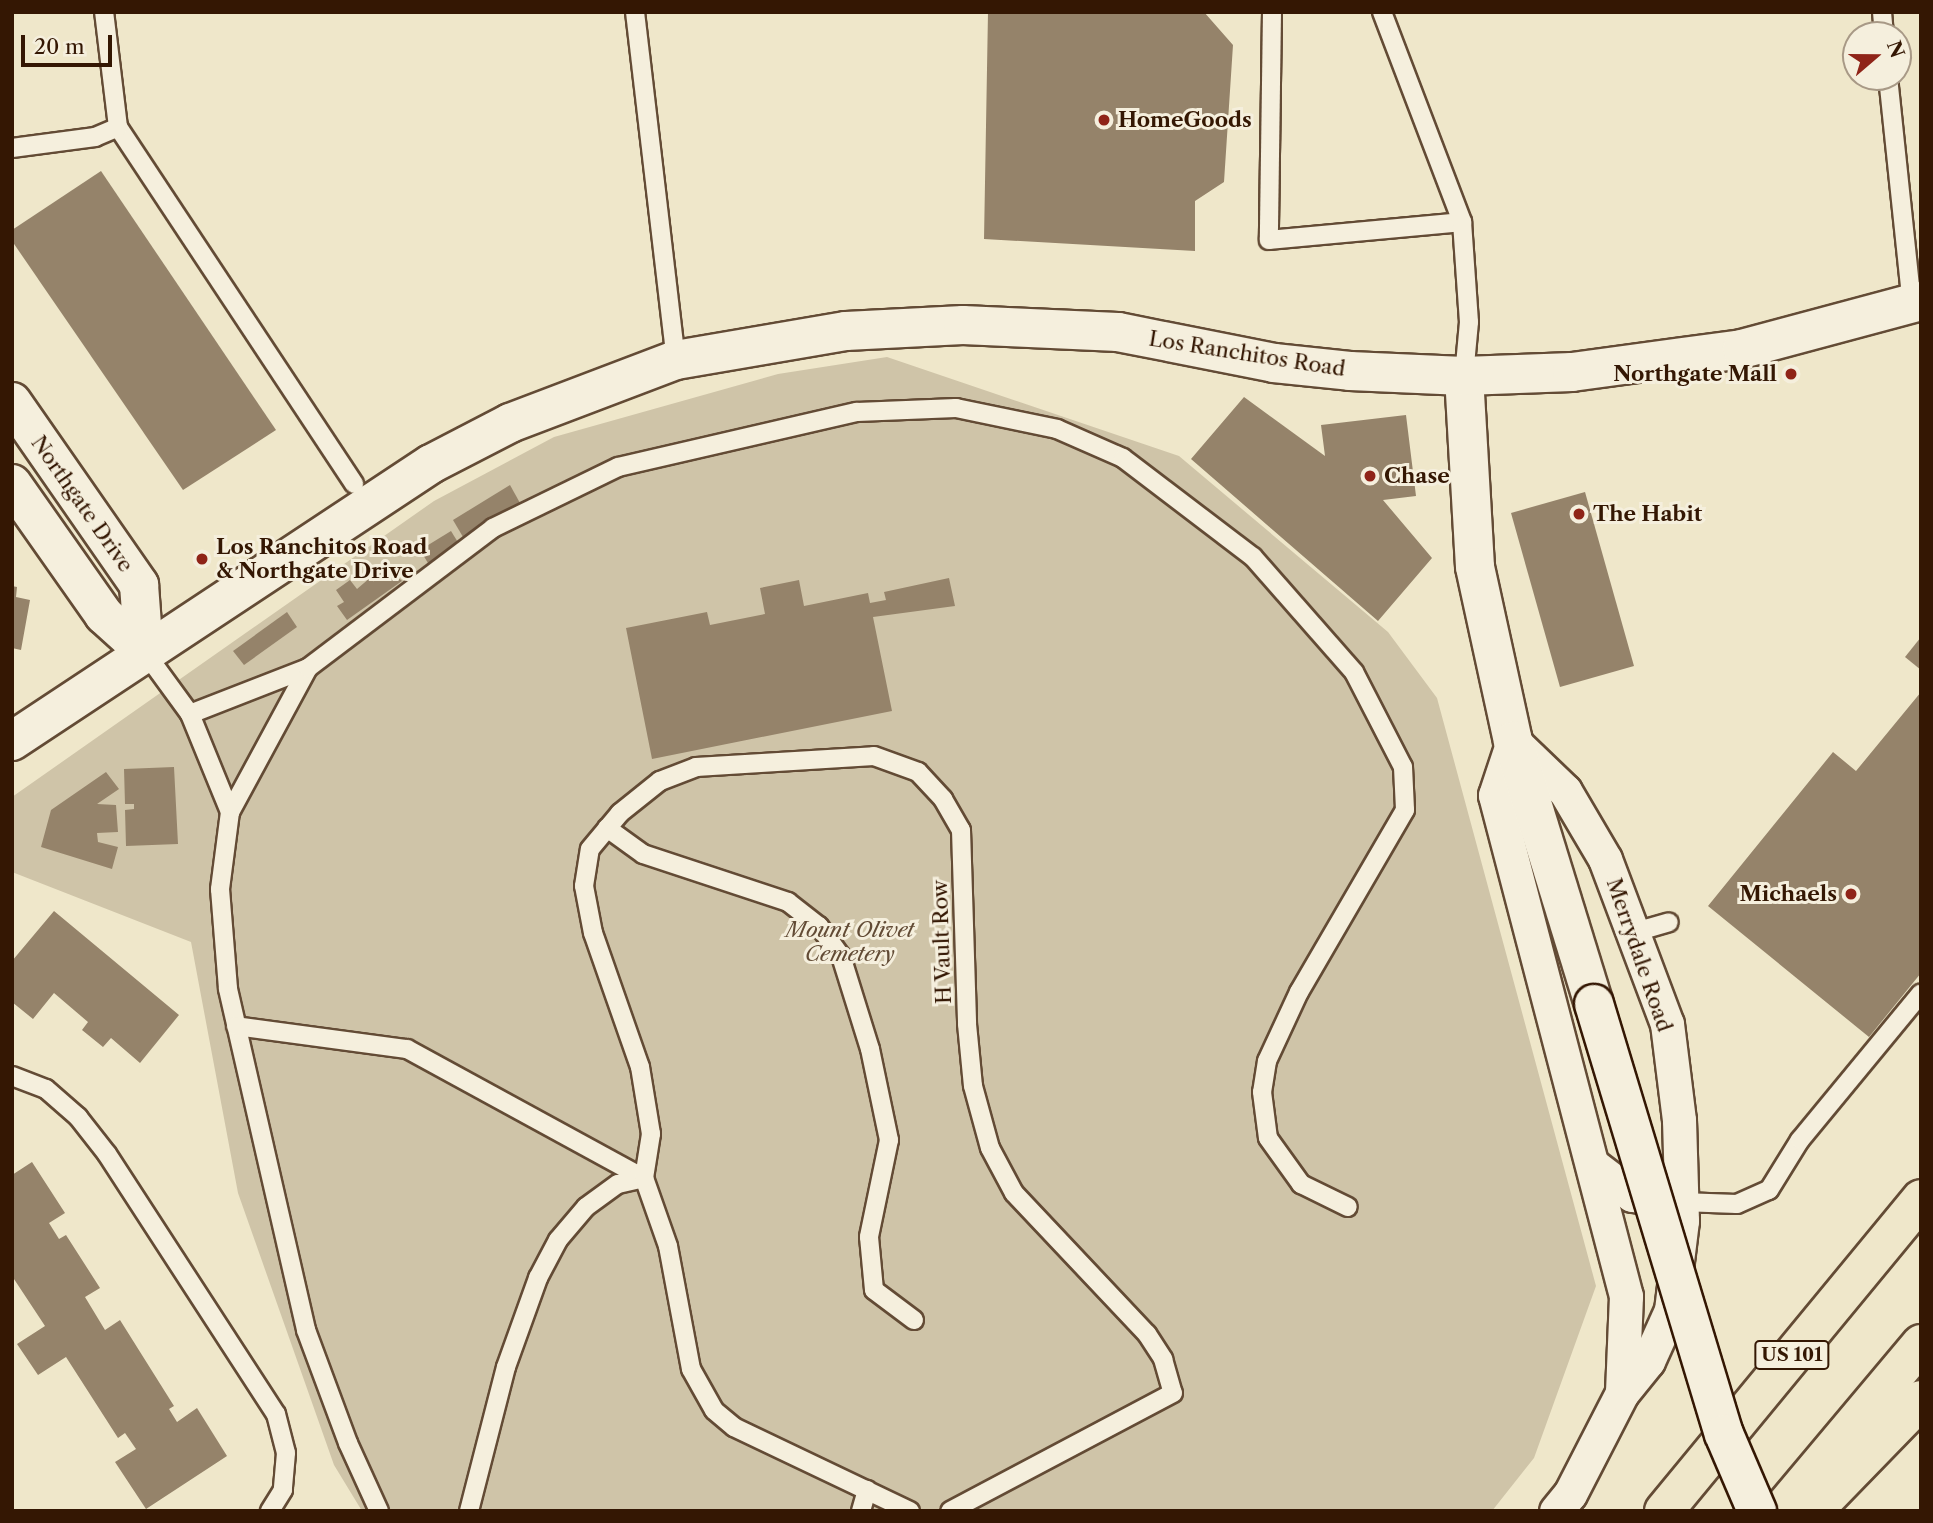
<!DOCTYPE html>
<style>
body{margin:0}
#map{position:relative;width:1933px;height:1523px;overflow:hidden;background:#efe7ca;font-family:"Libre Caslon Text",serif}
div>[style]{position:absolute}
.green>*{inset:0;background:#cfc4a8}
.building>*{inset:0;background:#95836a}
.roads{filter:drop-shadow(2px 0 #634b35) drop-shadow(-2px 0 #634b35) drop-shadow(0 2px #634b35) drop-shadow(0 -2px #634b35)}
.lane>*{height:18px;margin:-9px;padding:0 9px;transform-origin:9px;border-radius:9px;background:#f5efdd}
.street>*{height:33px;margin:-16.5px;padding:0 16.5px;transform-origin:16.5px;border-radius:16.5px;background:#f5efdd}
.secondary>*{height:38px;margin:-19px;padding:0 19px;transform-origin:19px;border-radius:19px;background:#f5efdd}
.highway>*{height:38px;margin:-19px;padding:0 19px;transform-origin:19px;border-radius:19px;background:#efe7ca}
.bridges{filter:drop-shadow(2px 0 #341703) drop-shadow(-2px 0 #341703) drop-shadow(0 2px #341703) drop-shadow(0 -2px #341703)}
.secondary-bridge>*{height:38px;margin:-19px;padding:0 19px;transform-origin:19px;border-radius:19px;background:#f5efdd}
.dots>*{width:19px;height:19px;translate:-50% -50%;box-sizing:border-box;border:4px solid #f5efdd;border-radius:50%}
span{translate:-50% -50%;white-space:nowrap;text-align:center;line-height:1.15;-webkit-text-stroke:6px #f5efdd;paint-order:stroke}
.shield-label span{padding:2px 5px;background:#f5efdd;border:2px solid;border-radius:5px;-webkit-text-stroke-width:0}
.shield-label{font-size:19px;color:#341703;font-weight:700}
.poi-label{font-size:21px;color:#341703;font-weight:700}
.left{translate:0 -50%;text-align:left}
.right{translate:-100% -50%;text-align:right}
.street-label{font-size:21px;color:#341703}
.park-label{font-size:21px;color:#624b35;font-style:italic}
.frame{position:absolute;inset:0;border:14px solid #341703;pointer-events:none}
.north{position:absolute;left:1842px;top:21px;width:70px;height:70px;box-sizing:border-box;background:#f5efdd;border:2px solid #a89986;border-radius:50%;rotate:70deg;font-size:19px;font-weight:700;line-height:28px;text-align:center;color:#341703}
.north::after{content:'';display:block;margin:auto;width:24px;height:32px;background:#8f2418;clip-path:polygon(50% 0,100% 100%,50% 72%,0 100%)}
.scale{position:absolute;left:21px;top:35px;width:91px;height:32px;box-sizing:border-box;border:4px solid #341703;border-top:0;padding-left:9px;font-size:21px;line-height:24px;white-space:nowrap;color:#341703;-webkit-text-stroke:5px #f5efdd;paint-order:stroke}
</style>
<div id="map">
<div class="green">
<div style="clip-path:polygon(887px 357px,1179px 456px,1388px 632px,1437px 698px,1596px 1286px,1534px 1458px,1492px 1511px,362px 1511px,334px 1465px,238px 1193px,191px 942px,12px 872px,12px 797px,434px 501px,554px 437px,778px 374px)"></div>
</div>
<div class="building">
<div style="clip-path:polygon(988px 12px,1204px 12px,1233px 45px,1224px 182px,1195px 201px,1195px 251px,984px 239px)"></div>
<div style="clip-path:polygon(101px 171px,276px 430px,183px 490px,12px 241px,12px 230px)"></div>
<div style="clip-path:polygon(1244px 397px,1325px 456px,1321px 425px,1406px 415px,1416px 496px,1383px 500px,1432px 558px,1378px 621px,1191px 459px)"></div>
<div style="clip-path:polygon(510px 485px,520px 503px,463px 537px,453px 520px)"></div>
<div style="clip-path:polygon(1585px 492px,1634px 666px,1560px 687px,1511px 513px)"></div>
<div style="clip-path:polygon(451px 531px,459px 544px,428px 563px,420px 550px)"></div>
<div style="clip-path:polygon(385px 565px,402px 581px,347px 620px,337px 606px,344px 602px,336px 590px,350px 580px,357px 589px)"></div>
<div style="clip-path:polygon(949px 578px,955px 606px,873px 617px,892px 711px,652px 759px,626px 628px,707px 612px,710px 625px,765px 614px,760px 588px,799px 580px,804px 606px,868px 593px,870px 603px,886px 600px,884px 592px)"></div>
<div style="clip-path:polygon(12px 586px,17px 587px,16px 597px,30px 600px,21px 650px,12px 648px)"></div>
<div style="clip-path:polygon(287px 612px,297px 627px,244px 665px,233px 651px)"></div>
<div style="clip-path:polygon(1921px 637px,1921px 670px,1905px 657px)"></div>
<div style="clip-path:polygon(1921px 692px,1921px 973px,1869px 1037px,1708px 906px,1833px 752px,1856px 771px)"></div>
<div style="clip-path:polygon(174px 767px,178px 844px,126px 846px,125px 810px,134px 809px,134px 804px,125px 804px,124px 769px)"></div>
<div style="clip-path:polygon(106px 772px,119px 789px,97px 804px,116px 805px,118px 832px,97px 833px,98px 842px,118px 847px,112px 869px,41px 847px,51px 810px)"></div>
<div style="clip-path:polygon(54px 911px,179px 1015px,140px 1063px,111px 1038px,103px 1047px,82px 1030px,88px 1022px,54px 993px,33px 1019px,12px 1002px,12px 961px)"></div>
<div style="clip-path:polygon(32px 1162px,65px 1213px,49px 1223px,59px 1239px,66px 1235px,100px 1288px,85px 1297px,105px 1330px,120px 1320px,174px 1406px,169px 1409px,177px 1422px,197px 1408px,227px 1456px,146px 1509px,115px 1462px,136px 1449px,125px 1433px,118px 1438px,66px 1357px,38px 1375px,17px 1344px,45px 1326px,12px 1276px,12px 1175px)"></div>
</div>
<div class="roads">
<div class="lane">
<div style="left:635px;top:12px;width:350px;rotate:83.3deg"></div>
<div style="left:1272px;top:12px;width:228px;rotate:90.8deg"></div>
<div style="left:1269px;top:240px;width:194px;rotate:-5.3deg"></div>
<div style="left:1382px;top:12px;width:225px;rotate:69.1deg"></div>
<div style="left:1462px;top:222px;width:100px;rotate:86deg"></div>
<div style="left:1469px;top:322px;width:54px;rotate:95.3deg"></div>
<div style="left:1882px;top:12px;width:23px;rotate:85deg"></div>
<div style="left:1888px;top:77px;width:228px;rotate:84deg"></div>
<div style="left:118px;top:127px;width:428px;rotate:56.5deg"></div>
<div style="left:12px;top:148px;width:84px;rotate:-7.5deg"></div>
<div style="left:95px;top:137px;width:25px;rotate:-23deg"></div>
<div style="left:118px;top:127px;width:116px;rotate:-96.9deg"></div>
<div style="left:144px;top:651px;width:78px;rotate:53.9deg"></div>
<div style="left:190px;top:714px;width:106px;rotate:67.8deg"></div>
<div style="left:308px;top:668px;width:164px;rotate:118.4deg"></div>
<div style="left:230px;top:812px;width:78px;rotate:97.4deg"></div>
<div style="left:220px;top:889px;width:100px;rotate:85.4deg"></div>
<div style="left:228px;top:989px;width:350px;rotate:77.1deg"></div>
<div style="left:306px;top:1330px;width:121px;rotate:69.6deg"></div>
<div style="left:348px;top:1443px;width:75px;rotate:65.5deg"></div>
<div style="left:190px;top:714px;width:127px;rotate:-21.3deg"></div>
<div style="left:308px;top:668px;width:232px;rotate:-37.1deg"></div>
<div style="left:493px;top:528px;width:139px;rotate:-26deg"></div>
<div style="left:618px;top:467px;width:245px;rotate:-13deg"></div>
<div style="left:857px;top:412px;width:99px;rotate:-2.3deg"></div>
<div style="left:956px;top:408px;width:103px;rotate:11.7deg"></div>
<div style="left:1057px;top:429px;width:72px;rotate:23.7deg"></div>
<div style="left:1123px;top:458px;width:163px;rotate:37.3deg"></div>
<div style="left:1253px;top:557px;width:153px;rotate:48.7deg"></div>
<div style="left:1354px;top:672px;width:107px;rotate:62.7deg"></div>
<div style="left:1403px;top:767px;width:43px;rotate:87.3deg"></div>
<div style="left:1405px;top:810px;width:211px;rotate:120.2deg"></div>
<div style="left:1299px;top:992px;width:76px;rotate:114.9deg"></div>
<div style="left:1267px;top:1061px;width:31px;rotate:99deg"></div>
<div style="left:1262px;top:1092px;width:46px;rotate:82.6deg"></div>
<div style="left:1268px;top:1138px;width:57px;rotate:54.3deg"></div>
<div style="left:1301px;top:1184px;width:52px;rotate:26.1deg"></div>
<div style="left:607px;top:828px;width:44px;rotate:35.8deg"></div>
<div style="left:643px;top:854px;width:153px;rotate:18.3deg"></div>
<div style="left:788px;top:902px;width:39px;rotate:38deg"></div>
<div style="left:819px;top:926px;width:37px;rotate:54deg"></div>
<div style="left:841px;top:956px;width:97px;rotate:72.7deg"></div>
<div style="left:870px;top:1049px;width:93px;rotate:78.2deg"></div>
<div style="left:889px;top:1140px;width:99px;rotate:101.7deg"></div>
<div style="left:869px;top:1237px;width:53px;rotate:84.6deg"></div>
<div style="left:874px;top:1290px;width:50px;rotate:36.9deg"></div>
<div style="left:1635px;top:932px;width:35px;rotate:-16deg"></div>
<div style="left:236px;top:1026px;width:173px;rotate:7.7deg"></div>
<div style="left:407px;top:1049px;width:270px;rotate:28.6deg"></div>
<div style="left:12px;top:1076px;width:36px;rotate:21deg"></div>
<div style="left:46px;top:1089px;width:43px;rotate:41.2deg"></div>
<div style="left:78px;top:1117px;width:47px;rotate:51.9deg"></div>
<div style="left:107px;top:1154px;width:310px;rotate:57deg"></div>
<div style="left:276px;top:1414px;width:40px;rotate:75.6deg"></div>
<div style="left:286px;top:1453px;width:37px;rotate:95deg"></div>
<div style="left:283px;top:1490px;width:25px;rotate:122deg"></div>
<div style="left:1681px;top:1202px;width:56px;rotate:2deg"></div>
<div style="left:1737px;top:1204px;width:35px;rotate:-24deg"></div>
<div style="left:1769px;top:1190px;width:59px;rotate:-58.2deg"></div>
<div style="left:1800px;top:1140px;width:190px;rotate:-50.5deg"></div>
<div style="left:469px;top:1511px;width:149px;rotate:-75.6deg"></div>
<div style="left:506px;top:1367px;width:95px;rotate:-70.2deg"></div>
<div style="left:538px;top:1278px;width:43px;rotate:-62.2deg"></div>
<div style="left:558px;top:1240px;width:43px;rotate:-49.7deg"></div>
<div style="left:586px;top:1207px;width:39px;rotate:-36deg"></div>
<div style="left:618px;top:1184px;width:27px;rotate:-13deg"></div>
<div style="left:861px;top:1511px;width:22px;rotate:-74deg"></div>
<div style="left:910px;top:1511px;width:195px;rotate:-154.5deg"></div>
<div style="left:734px;top:1427px;width:26px;rotate:-140deg"></div>
<div style="left:714px;top:1410px;width:47px;rotate:-119.3deg"></div>
<div style="left:691px;top:1369px;width:125px;rotate:-100.6deg"></div>
<div style="left:668px;top:1246px;width:72px;rotate:-109.4deg"></div>
<div style="left:644px;top:1178px;width:45px;rotate:-81deg"></div>
<div style="left:651px;top:1134px;width:68px;rotate:-99.3deg"></div>
<div style="left:640px;top:1067px;width:142px;rotate:-109.3deg"></div>
<div style="left:593px;top:933px;width:48px;rotate:-100.8deg"></div>
<div style="left:584px;top:886px;width:37px;rotate:-81deg"></div>
<div style="left:590px;top:849px;width:47px;rotate:-50.2deg"></div>
<div style="left:620px;top:813px;width:51px;rotate:-38.7deg"></div>
<div style="left:660px;top:781px;width:39px;rotate:-21deg"></div>
<div style="left:696px;top:767px;width:178px;rotate:-3.5deg"></div>
<div style="left:874px;top:756px;width:47px;rotate:20deg"></div>
<div style="left:918px;top:772px;width:37px;rotate:47deg"></div>
<div style="left:943px;top:799px;width:36px;rotate:60deg"></div>
<div style="left:961px;top:830px;width:194px;rotate:88.2deg"></div>
<div style="left:967px;top:1024px;width:62px;rotate:84.5deg"></div>
<div style="left:973px;top:1086px;width:64px;rotate:74.7deg"></div>
<div style="left:990px;top:1148px;width:51px;rotate:61.9deg"></div>
<div style="left:1014px;top:1193px;width:194px;rotate:46.7deg"></div>
<div style="left:1147px;top:1334px;width:30px;rotate:57deg"></div>
<div style="left:1163px;top:1359px;width:35px;rotate:74deg"></div>
<div style="left:1173px;top:1393px;width:252px;rotate:152.1deg"></div>
</div>
<div class="street">
<div style="left:1593px;top:1165px;width:49px;rotate:37.6deg"></div>
<div style="left:1632px;top:1195px;width:43px;rotate:7.9deg"></div>
<div style="left:1556px;top:1511px;width:22px;rotate:-51deg"></div>
<div style="left:1570px;top:1494px;width:114px;rotate:-62.8deg"></div>
<div style="left:1622px;top:1393px;width:41px;rotate:-50.9deg"></div>
<div style="left:1648px;top:1361px;width:56px;rotate:-65.7deg"></div>
<div style="left:1671px;top:1310px;width:90px;rotate:-83deg"></div>
<div style="left:1682px;top:1221px;width:101px;rotate:-91.7deg"></div>
<div style="left:1679px;top:1120px;width:97px;rotate:-97.1deg"></div>
<div style="left:1667px;top:1024px;width:176px;rotate:-110.6deg"></div>
<div style="left:1605px;top:859px;width:79px;rotate:-120.5deg"></div>
<div style="left:1565px;top:791px;width:72px;rotate:-136.1deg"></div>
<div style="left:1513px;top:741px;width:57px;rotate:108.4deg"></div>
<div style="left:1495px;top:795px;width:518px;rotate:75.35deg"></div>
<div style="left:1626px;top:1296px;width:97px;rotate:92.4deg"></div>
</div>
<div class="secondary">
<div style="left:1464px;top:376px;width:191px;rotate:86.7deg"></div>
<div style="left:1475px;top:567px;width:178px;rotate:77.7deg"></div>
<div style="left:1513px;top:741px;width:275px;rotate:72.9deg"></div>
<div style="left:12px;top:402px;width:223px;rotate:55.2deg"></div>
<div style="left:139px;top:585px;width:66px;rotate:85.7deg"></div>
<div style="left:12px;top:484px;width:160px;rotate:54.9deg"></div>
<div style="left:104px;top:615px;width:54px;rotate:42deg"></div>
<div style="left:12px;top:741px;width:502px;rotate:-33.47deg"></div>
<div style="left:431px;top:464px;width:89px;rotate:-27.4deg"></div>
<div style="left:510px;top:423px;width:178px;rotate:-20.8deg"></div>
<div style="left:676px;top:360px;width:172px;rotate:-9.7deg"></div>
<div style="left:846px;top:331px;width:117px;rotate:-2.9deg"></div>
<div style="left:963px;top:325px;width:155px;rotate:2.6deg"></div>
<div style="left:1118px;top:332px;width:159px;rotate:11.2deg"></div>
<div style="left:1274px;top:363px;width:76px;rotate:6deg"></div>
<div style="left:1350px;top:371px;width:114px;rotate:2.5deg"></div>
<div style="left:1464px;top:376px;width:108px;rotate:-2.1deg"></div>
<div style="left:1572px;top:372px;width:172px;rotate:-7.7deg"></div>
<div style="left:1742px;top:349px;width:185px;rotate:-15deg"></div>
</div>
<div class="highway">
<div style="left:1664px;top:1511px;width:404px;rotate:-50.5deg"></div>
<div style="left:1781px;top:1511px;width:218px;rotate:-50deg"></div>
<div style="left:1813px;top:1511px;width:155px;rotate:-45.8deg"></div>
</div>
</div>
<div class="bridges">
<div class="secondary-bridge">
<div style="left:1594px;top:1004px;width:449px;rotate:73.2deg"></div>
<div style="left:1724px;top:1434px;width:84px;rotate:66.8deg"></div>
</div>
</div>
<div class="dots">
<div style="left:1104px;top:120px;background:#8f2418"></div>
<div style="left:1791px;top:374px;background:#8f2418"></div>
<div style="left:1370px;top:476px;background:#8f2418"></div>
<div style="left:1579px;top:514px;background:#8f2418"></div>
<div style="left:202px;top:559px;background:#8f2418"></div>
<div style="left:1851px;top:894px;background:#8f2418"></div>
</div>
<div class="shield-label">
<span style="left:1792px;top:1355px">US 101</span>
</div>
<div class="poi-label">
<span class="left" style="left:1118px;top:120px">HomeGoods</span>
<span class="right" style="left:1777px;top:374px">Northgate Mall</span>
<span class="left" style="left:1384px;top:476px">Chase</span>
<span class="left" style="left:1593px;top:514px">The Habit</span>
<span class="left" style="left:216px;top:559px">Los Ranchitos Road<br>&amp; Northgate Drive</span>
<span class="right" style="left:1837px;top:894px">Michaels</span>
</div>
<div class="street-label">
<span style="left:1247px;top:354px;rotate:9deg">Los Ranchitos Road</span>
<span style="left:82px;top:504px;rotate:55deg">Northgate Drive</span>
<span style="left:942px;top:942px;rotate:-92deg">H Vault Row</span>
<span style="left:1639px;top:955px;rotate:71deg">Merrydale Road</span>
</div>
<div class="park-label">
<span style="left:850px;top:942px">Mount Olivet<br>Cemetery</span>
</div>
<div class="frame"></div>
<div class="north">N</div>
<div class="scale">20 m</div>
</div>
